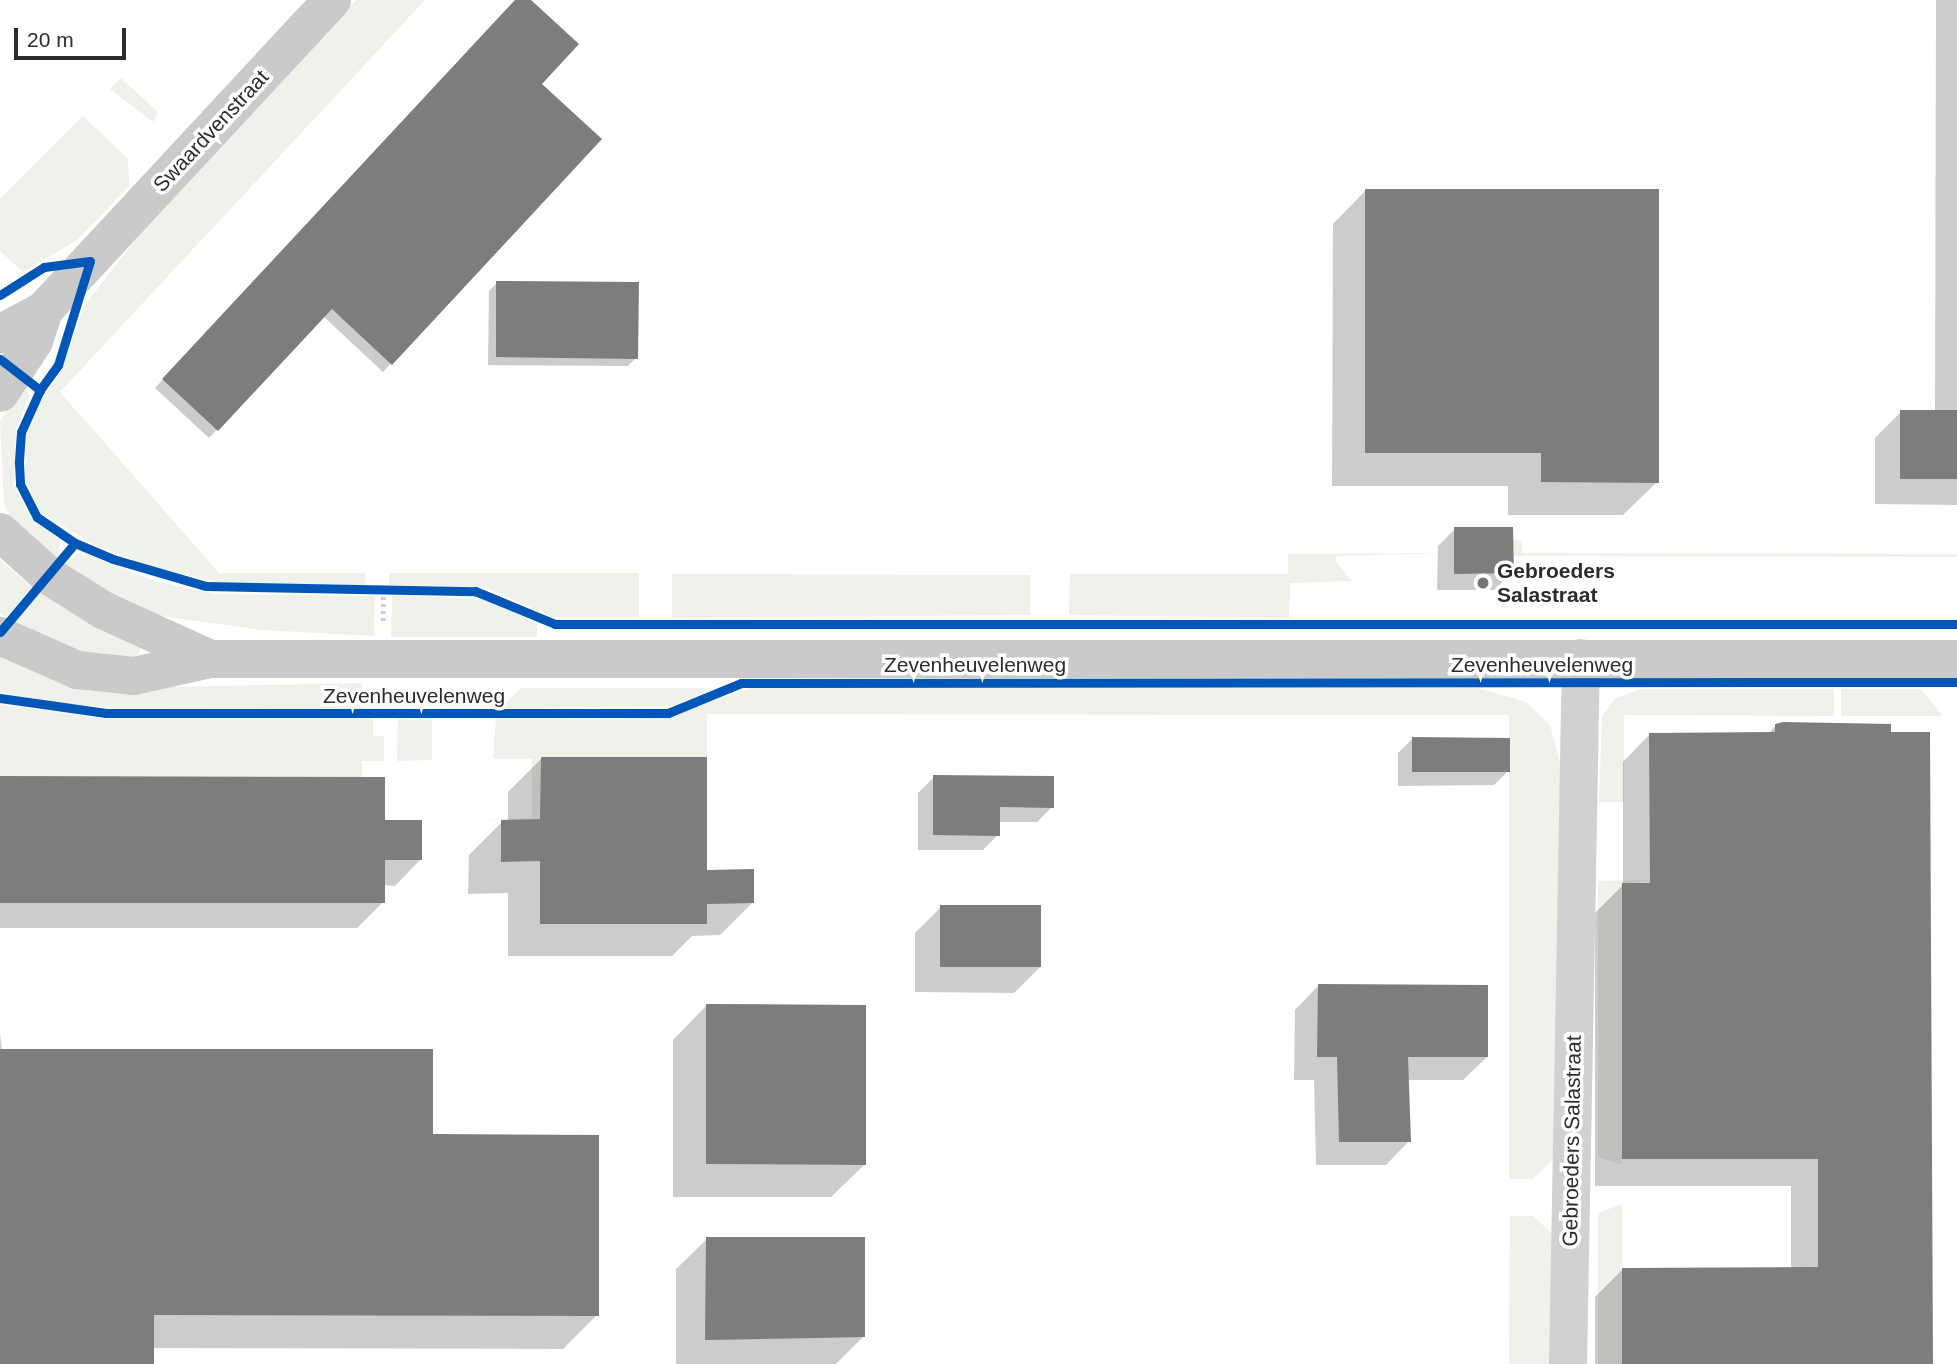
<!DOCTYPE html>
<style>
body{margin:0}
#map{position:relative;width:1957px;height:1364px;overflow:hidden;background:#fff;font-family:Helvetica,sans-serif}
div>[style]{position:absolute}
.green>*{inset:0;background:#eef2eb}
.shadow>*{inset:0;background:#0003}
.building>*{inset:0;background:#7d7d7d}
.path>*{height:4.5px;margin-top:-2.25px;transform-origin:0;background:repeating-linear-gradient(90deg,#d1d1d1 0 3.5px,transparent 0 7px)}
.street>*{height:38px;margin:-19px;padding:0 19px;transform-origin:19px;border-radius:19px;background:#d1d1d1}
.secondary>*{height:38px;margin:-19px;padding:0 19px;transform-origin:19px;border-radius:19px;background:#cacaca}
.cycleway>*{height:9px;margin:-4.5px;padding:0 4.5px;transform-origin:4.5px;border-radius:4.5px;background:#0057b8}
.dots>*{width:19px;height:19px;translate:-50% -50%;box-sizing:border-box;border:4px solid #fff;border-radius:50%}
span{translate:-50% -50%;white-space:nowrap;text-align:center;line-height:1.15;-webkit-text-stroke:7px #fff;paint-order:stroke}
.street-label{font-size:21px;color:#2c2c2c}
.poi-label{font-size:21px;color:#2c2c2c;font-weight:700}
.left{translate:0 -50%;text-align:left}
.scale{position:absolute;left:14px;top:28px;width:112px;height:32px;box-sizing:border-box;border:4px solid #2c2c2c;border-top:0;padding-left:9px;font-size:21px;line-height:24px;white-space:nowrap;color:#2c2c2c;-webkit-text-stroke:5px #fff;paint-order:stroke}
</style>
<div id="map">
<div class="green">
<div style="clip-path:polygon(356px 0,425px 0,60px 392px,219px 573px,365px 573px,366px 585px,221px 583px,154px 568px,91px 543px,41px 512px,25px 479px,26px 435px,32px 415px,61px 371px,84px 306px,149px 223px)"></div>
<div style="clip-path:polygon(121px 78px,158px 112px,153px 122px,110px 89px)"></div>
<div style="clip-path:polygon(83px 116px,128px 159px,129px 186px,77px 240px,23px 272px,0 251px,0 199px)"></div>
<div style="clip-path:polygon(26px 384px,29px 396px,16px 430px,14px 484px,29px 516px,60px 541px,58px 559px,13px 524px,4px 503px,0 421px)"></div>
<div style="clip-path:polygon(1513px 540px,1522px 541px,1522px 553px,1957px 554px,1957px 557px,1514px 556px)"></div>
<div style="clip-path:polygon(81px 551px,154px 581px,215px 594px,375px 596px,374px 636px,262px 630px,154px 615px,62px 569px)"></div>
<div style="clip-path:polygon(1454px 553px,1337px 556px,1335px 561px,1352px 581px,1290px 583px,1289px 618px,1069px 615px,1070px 574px,1288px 574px,1288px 554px)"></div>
<div style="clip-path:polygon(0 560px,32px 587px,6px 617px,0 613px)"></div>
<div style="clip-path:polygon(389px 573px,639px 573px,639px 617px,552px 617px,484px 587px,389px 585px)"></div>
<div style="clip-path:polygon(672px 574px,1030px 575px,1030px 615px,672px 618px)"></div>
<div style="clip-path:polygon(45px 588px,141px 646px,138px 656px,99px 661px,9px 629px)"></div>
<div style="clip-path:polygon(392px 595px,485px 599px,537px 624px,537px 637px,391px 637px)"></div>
<div style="clip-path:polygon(0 652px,170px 687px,362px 683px,362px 709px,116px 708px,54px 703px,0 692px)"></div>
<div style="clip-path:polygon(522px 688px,704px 688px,707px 691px,673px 706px,500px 708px)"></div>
<div style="clip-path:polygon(751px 688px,1477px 688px,1526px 702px,1550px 725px,1560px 762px,1559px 1153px,1533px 1179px,1509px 1179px,1509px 715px,707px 714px,707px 757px,541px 757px,540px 819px,475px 820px,532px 818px,532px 759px,493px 759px,496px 719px,665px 718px)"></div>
<div style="clip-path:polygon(1641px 689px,1834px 689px,1834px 716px,1624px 715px,1624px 802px,1599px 802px,1602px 716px,1616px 698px)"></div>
<div style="clip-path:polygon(1841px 689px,1921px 689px,1943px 716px,1841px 716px)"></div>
<div style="clip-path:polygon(0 704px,106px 719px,373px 719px,373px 736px,384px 736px,384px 761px,362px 761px,362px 778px,0 776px)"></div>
<div style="clip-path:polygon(398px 719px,432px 720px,432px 760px,397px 761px)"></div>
<div style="clip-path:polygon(1650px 880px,1622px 884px,1622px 1165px,1598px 1157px,1598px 881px)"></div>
<div style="clip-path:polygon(1622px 1204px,1622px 1364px,1598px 1364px,1598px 1213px)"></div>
<div style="clip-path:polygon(1510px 1216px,1533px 1216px,1559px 1240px,1559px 1364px,1509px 1364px)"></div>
</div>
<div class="shadow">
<div style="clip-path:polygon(517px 0,528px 0,540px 84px,391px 363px,383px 372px,323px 316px,209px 438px,155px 388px)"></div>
<div style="clip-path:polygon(1936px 0,1957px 0,1957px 505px,1875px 504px,1875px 438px,1901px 412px,1935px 412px)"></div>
<div style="clip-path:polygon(1366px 190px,1657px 482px,1623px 515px,1508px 515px,1508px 486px,1332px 486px,1333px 224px)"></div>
<div style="clip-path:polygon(497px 283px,636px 358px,628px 366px,488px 365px,489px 291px)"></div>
<div style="clip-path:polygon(1455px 529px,1512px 573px,1494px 590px,1437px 590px,1438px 546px)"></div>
<div style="clip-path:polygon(1776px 725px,1930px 1364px,1595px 1364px,1595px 1297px,1623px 1269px,1791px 1269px,1791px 1186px,1595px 1186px,1595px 913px,1623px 885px,1623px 762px,1650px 734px,1768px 734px)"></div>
<div style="clip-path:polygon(1413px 738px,1508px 771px,1494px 785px,1398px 786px,1398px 753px)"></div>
<div style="clip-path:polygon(541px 759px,705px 872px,753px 902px,720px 935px,692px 936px,672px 956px,508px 956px,508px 893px,468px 894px,469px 855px,502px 822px,508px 822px,508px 792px)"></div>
<div style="clip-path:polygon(934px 777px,1052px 807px,1037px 822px,998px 822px,998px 835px,983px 850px,918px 850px,918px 793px)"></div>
<div style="clip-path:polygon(0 778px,383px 822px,420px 860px,395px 886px,383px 885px,383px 902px,357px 928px,0 928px)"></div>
<div style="clip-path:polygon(941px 907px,1040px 967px,1014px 993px,915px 992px,915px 933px)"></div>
<div style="clip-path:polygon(1318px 986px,1487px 1057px,1463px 1080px,1407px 1080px,1409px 1141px,1386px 1165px,1316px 1165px,1314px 1080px,1294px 1080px,1295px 1010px)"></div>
<div style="clip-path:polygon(706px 1006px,865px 1164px,831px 1197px,673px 1197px,673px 1040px)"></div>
<div style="clip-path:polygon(0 1033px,2px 1050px,431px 1136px,597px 1315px,563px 1349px,152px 1348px,152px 1364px,0 1364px)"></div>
<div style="clip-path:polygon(707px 1239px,863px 1337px,836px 1364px,676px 1364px,676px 1269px)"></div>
</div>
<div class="building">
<div style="clip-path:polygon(515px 0,531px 0,579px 44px,542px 84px,602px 139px,392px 365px,332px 309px,218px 431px,162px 379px)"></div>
<div style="clip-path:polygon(1365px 189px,1659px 189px,1659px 483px,1541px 482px,1541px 453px,1365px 453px)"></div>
<div style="clip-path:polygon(496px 281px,639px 282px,638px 359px,496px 357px)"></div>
<div style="clip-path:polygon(1900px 410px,1957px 410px,1957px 479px,1900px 479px)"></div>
<div style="clip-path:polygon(1454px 527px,1513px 527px,1514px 573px,1454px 574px)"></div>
<div style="clip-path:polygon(1783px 722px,1891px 724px,1891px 732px,1930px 732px,1933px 1364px,1622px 1364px,1622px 1268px,1818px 1267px,1818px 1159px,1622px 1159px,1622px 883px,1650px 883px,1649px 733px,1775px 732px,1775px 724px)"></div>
<div style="clip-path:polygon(1412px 737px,1510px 738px,1510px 772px,1412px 772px)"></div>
<div style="clip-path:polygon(541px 757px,707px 757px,707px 870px,754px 869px,754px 903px,707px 904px,707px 924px,540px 924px,540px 861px,501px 862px,501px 820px,540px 819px)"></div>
<div style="clip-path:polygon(933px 775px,1054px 776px,1054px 808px,1000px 807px,1000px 836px,933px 835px)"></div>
<div style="clip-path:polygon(0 776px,385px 777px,385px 820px,422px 820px,422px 860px,385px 860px,385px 903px,0 903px)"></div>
<div style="clip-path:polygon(940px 905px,1041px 905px,1041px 967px,940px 967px)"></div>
<div style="clip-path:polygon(1318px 984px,1488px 985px,1488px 1057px,1408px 1057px,1411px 1142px,1339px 1142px,1337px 1057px,1317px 1057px)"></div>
<div style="clip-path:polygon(706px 1004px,866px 1005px,866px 1165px,706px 1164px)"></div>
<div style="clip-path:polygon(0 1049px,433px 1049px,433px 1134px,599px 1135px,599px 1316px,154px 1315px,154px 1364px,0 1364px)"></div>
<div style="clip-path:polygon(706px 1237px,865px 1237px,865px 1337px,705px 1340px)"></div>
</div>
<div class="path">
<div style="left:383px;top:621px;width:31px;rotate:-90deg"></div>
<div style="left:383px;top:714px;width:18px;rotate:-90deg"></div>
</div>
<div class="street">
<div style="left:1568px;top:1364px;width:706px;rotate:-88.95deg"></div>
</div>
<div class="secondary">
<div style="left:0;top:334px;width:50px;rotate:-28.6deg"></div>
<div style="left:44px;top:310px;width:423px;rotate:-47.1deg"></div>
<div style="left:0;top:393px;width:62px;rotate:-56.8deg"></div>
<div style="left:34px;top:341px;width:33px;rotate:-72deg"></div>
<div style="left:0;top:532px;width:66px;rotate:41.9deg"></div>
<div style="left:49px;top:576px;width:64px;rotate:32.2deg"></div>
<div style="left:103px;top:610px;width:118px;rotate:24.6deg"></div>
<div style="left:0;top:636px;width:84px;rotate:23.8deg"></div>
<div style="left:77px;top:670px;width:57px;rotate:6deg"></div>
<div style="left:134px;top:676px;width:78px;rotate:-12.6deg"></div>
<div style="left:210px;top:659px;width:1747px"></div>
</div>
<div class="cycleway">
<div style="left:0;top:295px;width:52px;rotate:-32.5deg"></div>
<div style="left:44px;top:267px;width:46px;rotate:-7.4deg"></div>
<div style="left:90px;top:261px;width:109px;rotate:107.1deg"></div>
<div style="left:58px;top:365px;width:31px;rotate:126deg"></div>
<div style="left:0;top:359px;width:51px;rotate:37.8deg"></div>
<div style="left:40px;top:390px;width:46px;rotate:114.3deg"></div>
<div style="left:21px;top:432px;width:31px;rotate:94deg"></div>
<div style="left:19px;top:463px;width:21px;rotate:87deg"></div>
<div style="left:20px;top:484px;width:37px;rotate:63deg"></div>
<div style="left:37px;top:517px;width:46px;rotate:34.4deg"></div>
<div style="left:75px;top:543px;width:41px;rotate:22.8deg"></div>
<div style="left:113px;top:559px;width:97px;rotate:16.2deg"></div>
<div style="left:206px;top:586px;width:269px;rotate:1.1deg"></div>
<div style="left:475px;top:591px;width:87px;rotate:22.4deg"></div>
<div style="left:555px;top:624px;width:1402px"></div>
<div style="left:0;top:632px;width:116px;rotate:-49.9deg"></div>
<div style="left:0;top:698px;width:107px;rotate:8.1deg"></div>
<div style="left:106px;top:713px;width:562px"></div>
<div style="left:668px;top:713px;width:79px;rotate:-22.3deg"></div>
<div style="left:741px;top:683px;width:1216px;rotate:-0.05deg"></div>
</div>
<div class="dots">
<div style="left:1483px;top:583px;background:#767676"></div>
</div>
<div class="street-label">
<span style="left:211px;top:131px;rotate:-47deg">Swaardvenstraat</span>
<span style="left:975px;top:665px">Zevenheuvelenweg</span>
<span style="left:1542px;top:665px">Zevenheuvelenweg</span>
<span style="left:414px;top:696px">Zevenheuvelenweg</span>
<span style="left:1572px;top:1141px;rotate:-89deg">Gebroeders Salastraat</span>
</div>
<div class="poi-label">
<span class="left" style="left:1497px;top:583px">Gebroeders<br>Salastraat</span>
</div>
<div class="scale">20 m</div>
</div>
